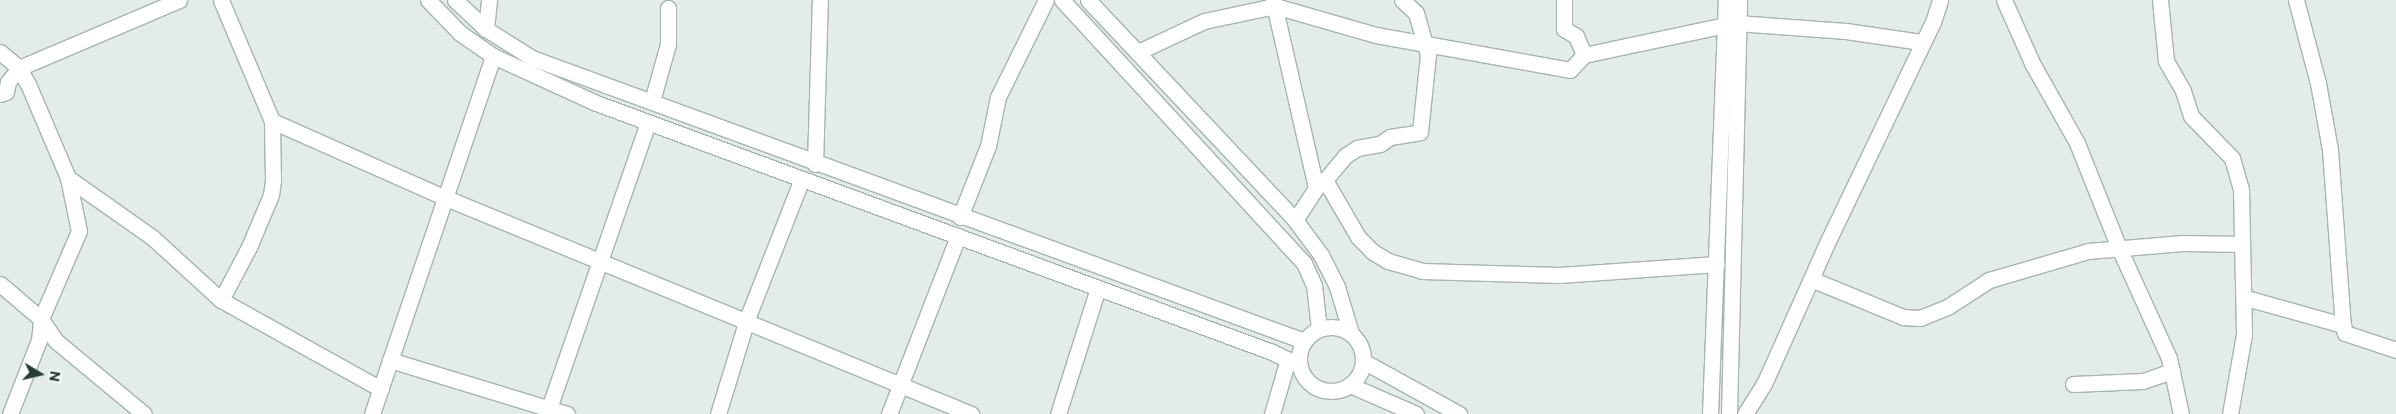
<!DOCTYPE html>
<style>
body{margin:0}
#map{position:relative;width:2396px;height:414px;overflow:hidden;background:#e3ece8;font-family:Commissioner,sans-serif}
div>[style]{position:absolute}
.roads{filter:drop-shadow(1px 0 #a6b4af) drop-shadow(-1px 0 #a6b4af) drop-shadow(0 1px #a6b4af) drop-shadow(0 -1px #a6b4af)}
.street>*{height:15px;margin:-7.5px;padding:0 7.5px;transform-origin:7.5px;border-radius:7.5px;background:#fff}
.secondary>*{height:15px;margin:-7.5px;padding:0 7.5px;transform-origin:7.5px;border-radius:7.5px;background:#fff}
.secondary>.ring{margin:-7.5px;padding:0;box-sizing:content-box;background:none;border:15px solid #fff;border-radius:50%}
span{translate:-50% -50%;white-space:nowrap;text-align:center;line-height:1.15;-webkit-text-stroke:5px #f3f9f6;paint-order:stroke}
.north{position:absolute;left:15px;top:349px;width:50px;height:50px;-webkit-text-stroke:4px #f3f9f6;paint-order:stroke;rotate:99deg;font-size:14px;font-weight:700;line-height:20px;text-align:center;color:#243d35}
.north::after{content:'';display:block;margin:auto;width:18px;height:22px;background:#243d35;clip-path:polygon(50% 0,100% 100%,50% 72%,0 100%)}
</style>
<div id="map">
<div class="roads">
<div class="street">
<div style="left:1273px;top:0;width:193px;rotate:77.1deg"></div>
<div style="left:1316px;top:188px;width:38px;rotate:123deg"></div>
<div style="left:1564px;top:0;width:29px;rotate:90deg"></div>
<div style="left:1564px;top:29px;width:14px;rotate:30deg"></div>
<div style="left:1576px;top:36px;width:21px;rotate:67deg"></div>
<div style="left:2004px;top:0;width:69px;rotate:66deg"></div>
<div style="left:2032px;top:63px;width:92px;rotate:60.6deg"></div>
<div style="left:2077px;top:143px;width:113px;rotate:68.2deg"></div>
<div style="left:2119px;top:248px;width:121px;rotate:65.6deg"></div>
<div style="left:2169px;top:358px;width:57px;rotate:77.9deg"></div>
<div style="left:2160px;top:0;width:61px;rotate:84.4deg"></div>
<div style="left:2166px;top:61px;width:34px;rotate:60deg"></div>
<div style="left:2183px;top:91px;width:26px;rotate:72deg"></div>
<div style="left:2191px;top:116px;width:59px;rotate:45.7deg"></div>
<div style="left:2232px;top:158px;width:32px;rotate:74deg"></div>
<div style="left:2241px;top:189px;width:145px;rotate:88.8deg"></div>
<div style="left:2244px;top:334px;width:81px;rotate:99.9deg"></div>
<div style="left:2296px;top:0;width:86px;rotate:75.2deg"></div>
<div style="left:2318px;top:83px;width:68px;rotate:79.8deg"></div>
<div style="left:2330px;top:150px;width:175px;rotate:85.8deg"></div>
<div style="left:1737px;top:23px;width:109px;rotate:4.2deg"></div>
<div style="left:1846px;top:31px;width:76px;rotate:8.3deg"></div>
<div style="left:486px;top:29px;width:29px;rotate:-84deg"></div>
<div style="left:0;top:52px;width:25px;rotate:40deg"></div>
<div style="left:19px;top:68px;width:18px;rotate:61deg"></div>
<div style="left:28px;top:84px;width:102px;rotate:66.9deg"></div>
<div style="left:68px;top:178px;width:54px;rotate:78.3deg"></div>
<div style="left:79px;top:231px;width:96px;rotate:113.4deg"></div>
<div style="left:41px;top:319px;width:21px;rotate:95deg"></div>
<div style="left:39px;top:340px;width:79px;rotate:111.4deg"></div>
<div style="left:1138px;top:52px;width:73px;rotate:-25.2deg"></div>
<div style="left:1204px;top:21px;width:73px;rotate:-11.9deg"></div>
<div style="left:1275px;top:6px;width:105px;rotate:16deg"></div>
<div style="left:1376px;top:35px;width:197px;rotate:10.2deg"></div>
<div style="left:1570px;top:70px;width:21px;rotate:-47deg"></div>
<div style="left:1584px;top:55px;width:144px;rotate:-12deg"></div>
<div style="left:0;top:94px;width:6px;rotate:-18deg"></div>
<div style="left:6px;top:92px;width:10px;rotate:-79deg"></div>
<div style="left:8px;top:82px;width:18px;rotate:-52deg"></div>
<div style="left:19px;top:68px;width:174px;rotate:-23deg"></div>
<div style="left:652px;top:101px;width:59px;rotate:-74.3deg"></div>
<div style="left:668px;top:44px;width:36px;rotate:-90deg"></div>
<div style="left:272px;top:121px;width:190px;rotate:23.9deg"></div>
<div style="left:446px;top:198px;width:568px;rotate:22.36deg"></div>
<div style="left:815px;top:164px;width:164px;rotate:-88.3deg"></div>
<div style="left:68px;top:178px;width:104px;rotate:35.2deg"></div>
<div style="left:153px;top:238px;width:92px;rotate:42.4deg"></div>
<div style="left:221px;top:300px;width:183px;rotate:29.1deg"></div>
<div style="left:1325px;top:180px;width:31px;rotate:-50deg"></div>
<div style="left:1345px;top:156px;width:14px;rotate:-34deg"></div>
<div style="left:1357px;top:148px;width:23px;rotate:-10deg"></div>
<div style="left:1380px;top:144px;width:12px;rotate:-35deg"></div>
<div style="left:1390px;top:137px;width:30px;rotate:-9deg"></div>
<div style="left:1420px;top:132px;width:77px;rotate:-84.1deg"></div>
<div style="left:1428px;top:55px;width:44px;rotate:-105.9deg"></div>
<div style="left:1416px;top:13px;width:19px;rotate:-137deg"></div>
<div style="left:1316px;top:188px;width:12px;rotate:-42deg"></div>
<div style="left:1325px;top:180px;width:66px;rotate:59.9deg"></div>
<div style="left:1358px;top:237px;width:21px;rotate:45deg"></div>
<div style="left:1373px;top:252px;width:17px;rotate:31deg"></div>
<div style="left:1388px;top:261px;width:35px;rotate:16deg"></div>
<div style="left:1422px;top:271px;width:137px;rotate:1.7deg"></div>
<div style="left:1559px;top:275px;width:158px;rotate:-4deg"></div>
<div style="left:960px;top:217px;width:76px;rotate:-68.5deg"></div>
<div style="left:988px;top:146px;width:50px;rotate:-78.5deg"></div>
<div style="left:998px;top:97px;width:108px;rotate:-63.7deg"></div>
<div style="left:1811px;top:279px;width:100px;rotate:22.4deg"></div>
<div style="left:1903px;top:317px;width:17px;rotate:3deg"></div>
<div style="left:1920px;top:318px;width:31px;rotate:-22deg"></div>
<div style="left:1949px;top:306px;width:48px;rotate:-33deg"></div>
<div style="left:1989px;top:280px;width:103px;rotate:-16.3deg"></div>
<div style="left:2088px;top:251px;width:95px;rotate:-4.8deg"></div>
<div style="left:2183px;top:243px;width:59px;rotate:1deg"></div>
<div style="left:0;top:284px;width:54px;rotate:40.5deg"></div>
<div style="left:41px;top:319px;width:27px;rotate:56deg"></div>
<div style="left:56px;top:341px;width:114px;rotate:39.7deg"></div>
<div style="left:2246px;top:298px;width:101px;rotate:15.6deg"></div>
<div style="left:2343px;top:325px;width:8px;rotate:76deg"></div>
<div style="left:2345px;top:333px;width:54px;rotate:18.4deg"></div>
<div style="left:221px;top:300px;width:60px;rotate:-62.2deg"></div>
<div style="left:249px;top:247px;width:56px;rotate:-67.1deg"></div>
<div style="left:271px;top:195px;width:15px;rotate:-82deg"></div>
<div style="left:273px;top:180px;width:59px;rotate:-91deg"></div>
<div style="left:272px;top:121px;width:131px;rotate:-112.9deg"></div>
<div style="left:390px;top:360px;width:185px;rotate:17deg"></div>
<div style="left:2073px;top:384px;width:70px;rotate:-2.5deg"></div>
<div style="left:2143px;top:381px;width:31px;rotate:-19deg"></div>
<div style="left:372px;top:414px;width:378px;rotate:-71.3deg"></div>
<div style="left:547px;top:414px;width:309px;rotate:-70.9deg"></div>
<div style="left:718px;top:414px;width:99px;rotate:-73deg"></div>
<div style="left:747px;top:319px;width:150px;rotate:-68.6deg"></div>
<div style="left:889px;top:414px;width:191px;rotate:-68.8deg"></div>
<div style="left:1058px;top:414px;width:132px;rotate:-72.4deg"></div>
<div style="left:1272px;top:414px;width:57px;rotate:-73.8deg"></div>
<div style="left:1745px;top:414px;width:36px;rotate:-58deg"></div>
<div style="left:1764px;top:384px;width:157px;rotate:-65.9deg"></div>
<div style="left:1828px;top:241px;width:243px;rotate:-64.4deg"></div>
<div style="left:1933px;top:22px;width:23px;rotate:-72deg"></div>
</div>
<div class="secondary">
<div style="left:428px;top:0;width:46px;rotate:45.9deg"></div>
<div style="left:460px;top:33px;width:40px;rotate:34.9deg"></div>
<div style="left:493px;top:56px;width:113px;rotate:24.5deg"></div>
<div style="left:596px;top:103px;width:720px;rotate:20.22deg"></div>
<div style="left:1272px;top:352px;width:30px;rotate:26deg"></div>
<div style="left:455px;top:0;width:42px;rotate:43.1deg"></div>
<div style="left:486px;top:29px;width:54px;rotate:32.2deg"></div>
<div style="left:532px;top:58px;width:822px;rotate:20.13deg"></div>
<div style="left:1062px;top:0;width:357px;rotate:47.4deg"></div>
<div style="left:1304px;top:263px;width:24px;rotate:66deg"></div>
<div style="left:1314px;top:285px;width:44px;rotate:83.5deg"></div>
<div style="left:1088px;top:0;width:302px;rotate:46.7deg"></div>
<div style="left:1295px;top:220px;width:44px;rotate:53.4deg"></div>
<div style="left:1321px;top:255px;width:36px;rotate:63deg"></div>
<div style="left:1337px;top:287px;width:48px;rotate:73.1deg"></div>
<div class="ring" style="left:1299px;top:327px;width:49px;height:49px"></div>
<div style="left:1363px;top:361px;width:110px;rotate:28.9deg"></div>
<div style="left:1350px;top:385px;width:72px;rotate:23.7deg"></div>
<div style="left:1710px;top:414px;width:414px;rotate:-87.8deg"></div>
<div style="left:1729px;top:414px;width:414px;rotate:-88.6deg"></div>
</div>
</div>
<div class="north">N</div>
</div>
